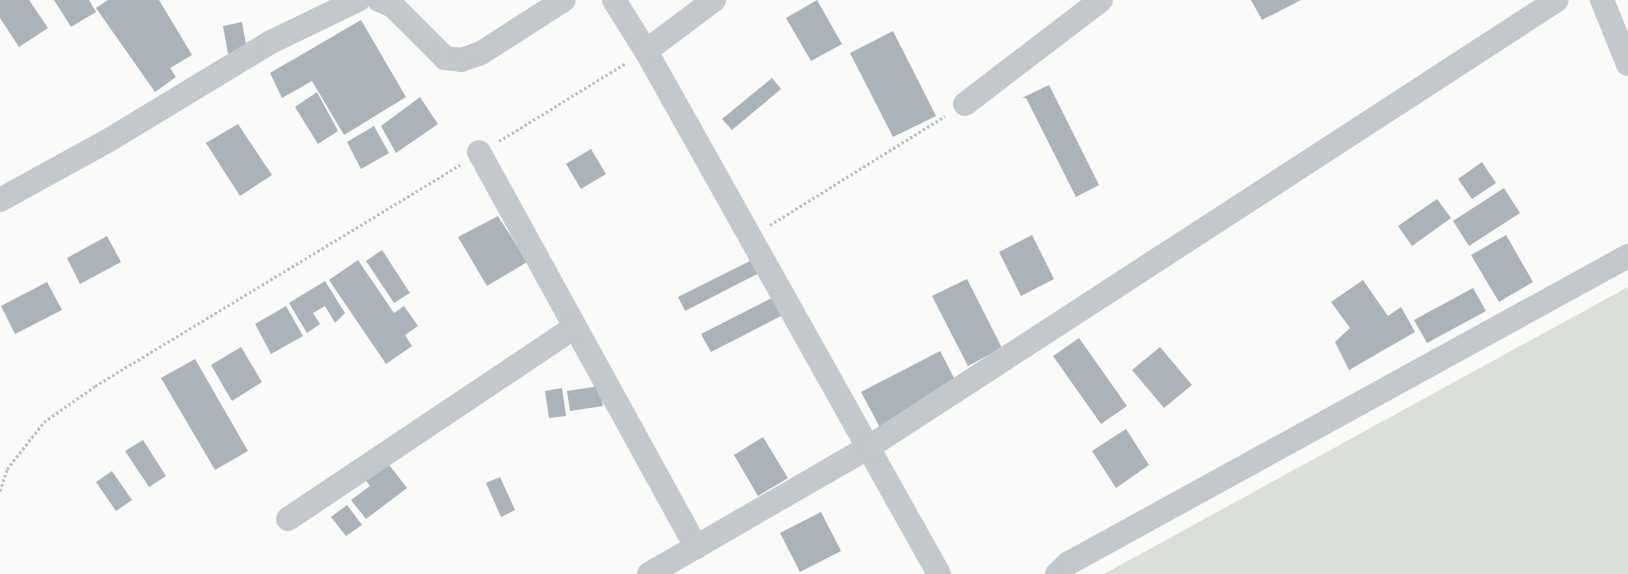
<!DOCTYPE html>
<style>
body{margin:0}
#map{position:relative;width:1628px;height:574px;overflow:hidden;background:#fafaf8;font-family:"Golos Text",sans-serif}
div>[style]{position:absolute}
.green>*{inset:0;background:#dadfd7}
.building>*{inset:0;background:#aab3b9}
.path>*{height:3px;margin-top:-1.5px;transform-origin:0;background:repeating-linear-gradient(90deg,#bbbfc2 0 2.5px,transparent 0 5px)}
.street>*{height:24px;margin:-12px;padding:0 12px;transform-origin:12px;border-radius:12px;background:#c3c8cc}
span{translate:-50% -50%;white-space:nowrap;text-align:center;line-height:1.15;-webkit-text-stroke:5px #fff;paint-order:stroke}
</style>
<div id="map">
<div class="green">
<div style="clip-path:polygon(1628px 287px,1628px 574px,1104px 574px)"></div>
</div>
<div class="building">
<div style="clip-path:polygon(0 0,29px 0,48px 28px,19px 47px,0 18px)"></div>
<div style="clip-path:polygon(54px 0,89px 0,96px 12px,71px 27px)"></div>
<div style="clip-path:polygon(108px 0,159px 0,192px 55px,170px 68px,176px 77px,155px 92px,96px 8px)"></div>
<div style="clip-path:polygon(817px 0,842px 44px,811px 61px,786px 18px)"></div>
<div style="clip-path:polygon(1251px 0,1301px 0,1262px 20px)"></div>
<div style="clip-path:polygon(361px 20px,406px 97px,344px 135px,312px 81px,282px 98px,270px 73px)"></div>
<div style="clip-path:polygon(242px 22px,247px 50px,228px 54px,223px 26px)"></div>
<div style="clip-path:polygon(893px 31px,936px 116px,893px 137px,850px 53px)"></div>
<div style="clip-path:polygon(772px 78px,781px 89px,732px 130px,722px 119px)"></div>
<div style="clip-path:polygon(1049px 85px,1099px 185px,1076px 197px,1026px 98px,1022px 98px)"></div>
<div style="clip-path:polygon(317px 92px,338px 131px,318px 144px,295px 107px)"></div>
<div style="clip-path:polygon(420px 97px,438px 124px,396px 153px,381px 126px)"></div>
<div style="clip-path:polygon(238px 124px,272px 175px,240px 196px,206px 143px)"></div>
<div style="clip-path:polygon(374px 126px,389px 153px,361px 169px,347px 142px)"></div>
<div style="clip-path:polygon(591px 149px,606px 174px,581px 189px,566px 164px)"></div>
<div style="clip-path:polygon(1482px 162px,1496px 183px,1472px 199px,1458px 179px)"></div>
<div style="clip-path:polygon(1504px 188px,1520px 213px,1469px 246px,1453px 221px)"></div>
<div style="clip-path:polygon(1437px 199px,1451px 218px,1412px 246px,1398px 226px)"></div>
<div style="clip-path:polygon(498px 216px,527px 262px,487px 286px,458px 237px)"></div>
<div style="clip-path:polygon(1032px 235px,1054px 279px,1021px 296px,999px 252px)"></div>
<div style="clip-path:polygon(1506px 235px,1533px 282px,1499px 302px,1471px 255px)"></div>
<div style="clip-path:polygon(107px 236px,121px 262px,80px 284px,67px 258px)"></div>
<div style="clip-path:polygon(382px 250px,410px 293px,394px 303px,366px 261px)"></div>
<div style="clip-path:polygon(760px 256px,767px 269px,685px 311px,678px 297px)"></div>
<div style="clip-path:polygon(358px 260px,394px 313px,404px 306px,418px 326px,405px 335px,412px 346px,386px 364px,329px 280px)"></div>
<div style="clip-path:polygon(967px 279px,1002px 348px,968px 366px,932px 296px)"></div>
<div style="clip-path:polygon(1363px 280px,1388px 316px,1401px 307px,1415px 332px,1349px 370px,1335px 342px,1350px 328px,1331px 302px)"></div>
<div style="clip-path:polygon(325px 281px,345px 313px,335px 323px,325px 306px,313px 313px,320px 324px,307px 333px,289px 303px)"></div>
<div style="clip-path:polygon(47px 282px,62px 310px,15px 334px,1px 306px)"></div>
<div style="clip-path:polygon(1473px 288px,1486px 311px,1427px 343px,1414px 320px)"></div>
<div style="clip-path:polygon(778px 295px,787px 313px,711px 352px,701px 334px)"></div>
<div style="clip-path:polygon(286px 306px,303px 336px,271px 354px,255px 324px)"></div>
<div style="clip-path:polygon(1079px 338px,1127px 406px,1101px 424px,1053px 356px)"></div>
<div style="clip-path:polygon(241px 347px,262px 382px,232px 401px,211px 365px)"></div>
<div style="clip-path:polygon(1160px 347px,1192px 385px,1164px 408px,1132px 370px)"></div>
<div style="clip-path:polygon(940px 351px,964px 397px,885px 437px,861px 392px)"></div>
<div style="clip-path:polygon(195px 359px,248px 451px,215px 470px,161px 378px)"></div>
<div style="clip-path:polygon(600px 386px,603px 406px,570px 411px,567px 391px)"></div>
<div style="clip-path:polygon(562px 388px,566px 416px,549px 418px,545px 391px)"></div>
<div style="clip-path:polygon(1126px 429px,1149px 465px,1116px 488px,1092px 451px)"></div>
<div style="clip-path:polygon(763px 437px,788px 478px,758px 496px,734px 455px)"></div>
<div style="clip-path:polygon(143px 440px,166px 476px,149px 487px,125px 451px)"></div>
<div style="clip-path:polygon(387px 462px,407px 488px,366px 519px,351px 500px,370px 486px,365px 479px)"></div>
<div style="clip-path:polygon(112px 471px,132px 500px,116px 511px,96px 482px)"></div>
<div style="clip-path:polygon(500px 477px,515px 510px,501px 517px,486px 483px)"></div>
<div style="clip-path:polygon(347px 505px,362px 525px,346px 536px,331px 517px)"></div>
<div style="clip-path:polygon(821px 512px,841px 551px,800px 572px,780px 533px)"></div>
</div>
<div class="path">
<div style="left:499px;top:141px;width:149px;rotate:-31.6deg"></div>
<div style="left:770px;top:225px;width:206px;rotate:-31.9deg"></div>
<div style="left:0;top:491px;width:23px;rotate:-72deg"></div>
<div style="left:7px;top:469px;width:60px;rotate:-51.8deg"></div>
<div style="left:44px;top:422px;width:62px;rotate:-35.2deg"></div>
<div style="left:95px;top:386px;width:427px;rotate:-31.2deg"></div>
</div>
<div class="street">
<div style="left:379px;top:0;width:15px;rotate:23deg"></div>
<div style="left:393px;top:6px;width:74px;rotate:45deg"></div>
<div style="left:445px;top:58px;width:16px;rotate:7deg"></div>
<div style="left:461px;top:60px;width:21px;rotate:-19deg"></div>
<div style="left:481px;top:53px;width:98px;rotate:-32.6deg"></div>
<div style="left:614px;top:0;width:60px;rotate:57.9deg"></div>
<div style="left:646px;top:51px;width:599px;rotate:60.74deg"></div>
<div style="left:1602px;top:0;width:69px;rotate:67.9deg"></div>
<div style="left:646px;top:51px;width:85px;rotate:-36.9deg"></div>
<div style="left:965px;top:104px;width:171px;rotate:-37.4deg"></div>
<div style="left:479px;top:152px;width:451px;rotate:61.2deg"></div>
<div style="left:0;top:200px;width:124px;rotate:-28.8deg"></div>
<div style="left:109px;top:140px;width:189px;rotate:-31.2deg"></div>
<div style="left:271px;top:42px;width:97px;rotate:-25.8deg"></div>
<div style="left:288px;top:519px;width:345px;rotate:-33.8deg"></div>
<div style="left:649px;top:574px;width:254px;rotate:-30deg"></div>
<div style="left:869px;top:447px;width:820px;rotate:-33.01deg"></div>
<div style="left:1057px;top:574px;width:16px;rotate:-43deg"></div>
<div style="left:1069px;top:563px;width:638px;rotate:-28.78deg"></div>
</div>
</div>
